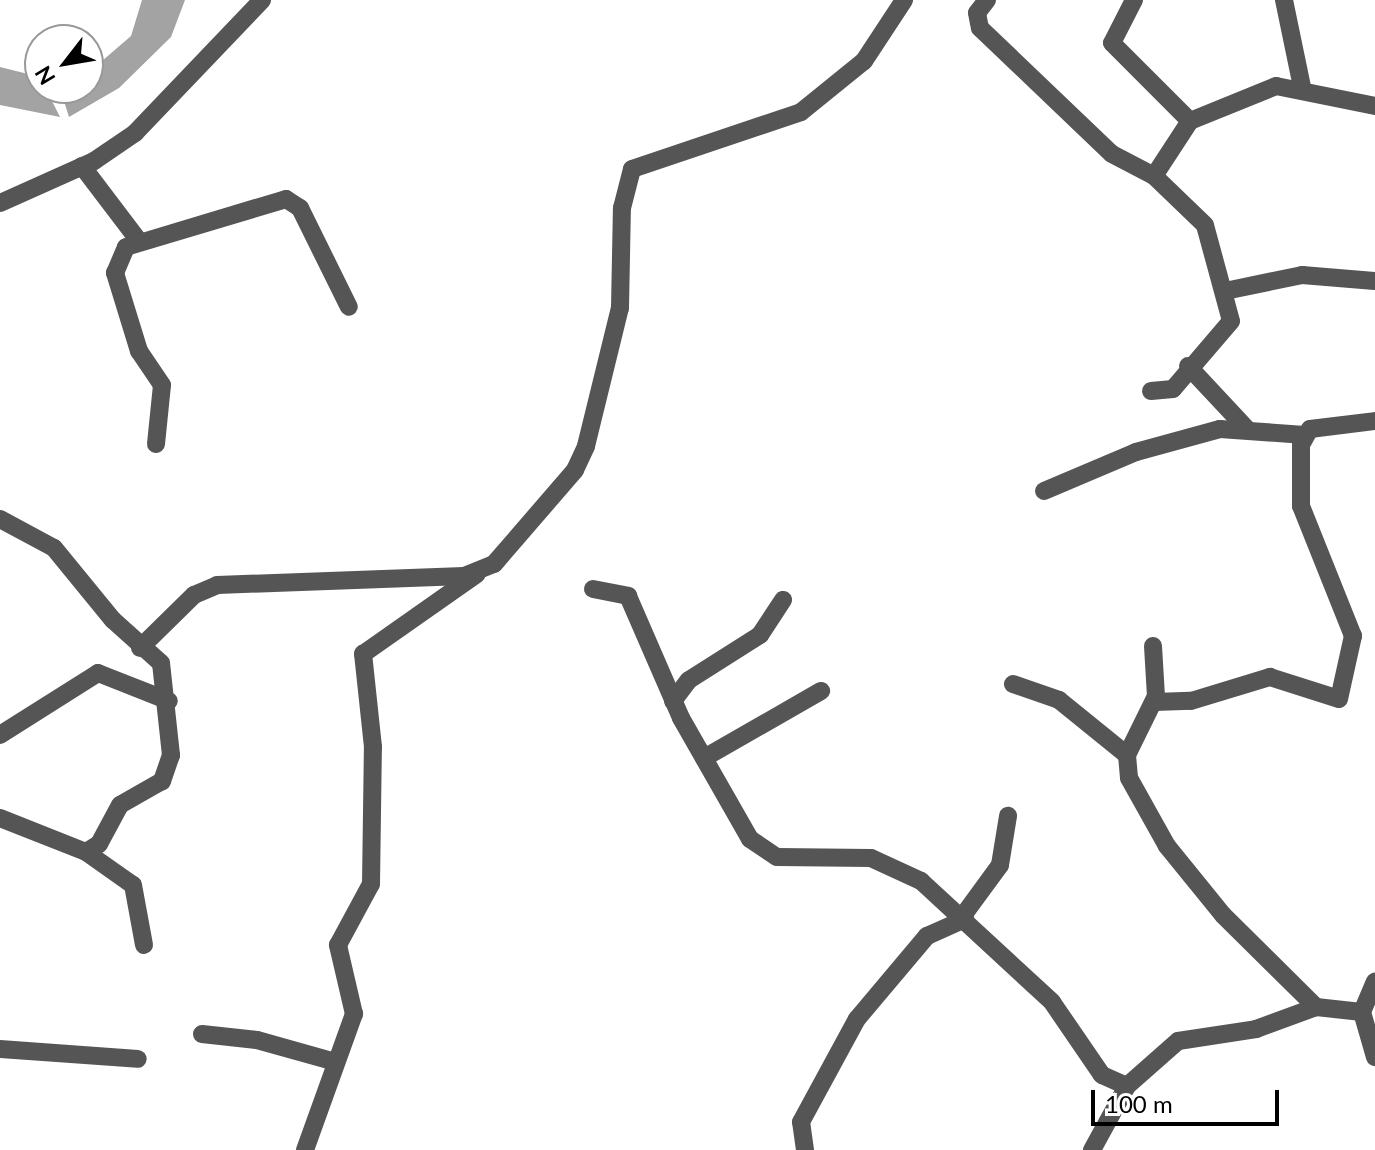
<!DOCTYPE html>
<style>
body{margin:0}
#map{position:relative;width:1375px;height:1150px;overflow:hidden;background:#fff;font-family:Lato,sans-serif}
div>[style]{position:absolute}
.water>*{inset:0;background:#a3a3a3}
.minor>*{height:18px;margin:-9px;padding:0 9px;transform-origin:9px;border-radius:9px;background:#555}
span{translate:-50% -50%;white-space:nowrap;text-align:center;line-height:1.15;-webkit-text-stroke:8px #fff;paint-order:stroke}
.north{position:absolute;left:24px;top:24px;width:80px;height:80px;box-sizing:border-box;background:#fff;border:2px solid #999;border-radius:50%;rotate:239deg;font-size:22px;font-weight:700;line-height:32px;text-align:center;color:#000}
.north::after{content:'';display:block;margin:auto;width:28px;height:36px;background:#000;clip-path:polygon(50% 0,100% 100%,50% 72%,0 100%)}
.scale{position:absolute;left:1091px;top:1090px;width:188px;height:36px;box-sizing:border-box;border:4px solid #000;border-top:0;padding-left:10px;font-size:24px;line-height:28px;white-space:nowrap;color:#000;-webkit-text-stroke:6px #fff;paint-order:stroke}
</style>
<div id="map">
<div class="water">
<div style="clip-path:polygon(142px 0,185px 0,171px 37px,119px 88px,69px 117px,60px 88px,88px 88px,88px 73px,131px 36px)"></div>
<div style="clip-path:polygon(0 67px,40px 77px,60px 117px,0 105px)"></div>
</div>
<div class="minor">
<div style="left:987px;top:0;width:16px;rotate:128deg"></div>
<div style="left:977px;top:13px;width:15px;rotate:79deg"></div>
<div style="left:980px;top:28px;width:182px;rotate:43.7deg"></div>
<div style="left:1112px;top:154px;width:47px;rotate:27.6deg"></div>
<div style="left:1134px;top:0;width:48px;rotate:117.1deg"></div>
<div style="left:1112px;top:43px;width:110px;rotate:45deg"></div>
<div style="left:1284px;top:0;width:89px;rotate:78.3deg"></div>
<div style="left:82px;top:166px;width:94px;rotate:52.8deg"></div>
<div style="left:0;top:203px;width:103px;rotate:-24.1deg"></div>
<div style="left:94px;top:161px;width:50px;rotate:-34.3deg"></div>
<div style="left:135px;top:133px;width:184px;rotate:-46.3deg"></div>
<div style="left:1225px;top:291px;width:79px;rotate:-11.7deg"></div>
<div style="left:1302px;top:275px;width:73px;rotate:4.7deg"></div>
<div style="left:1188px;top:366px;width:85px;rotate:46.9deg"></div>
<div style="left:1151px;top:391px;width:22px;rotate:-5deg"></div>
<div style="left:1173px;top:389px;width:89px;rotate:-49.5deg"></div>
<div style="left:1231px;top:321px;width:99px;rotate:-105.2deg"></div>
<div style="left:1205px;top:225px;width:71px;rotate:-136.1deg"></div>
<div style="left:1154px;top:176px;width:66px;rotate:-56.8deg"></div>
<div style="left:1190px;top:121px;width:93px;rotate:-22.1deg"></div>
<div style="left:1276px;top:86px;width:101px;rotate:11.4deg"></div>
<div style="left:156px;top:444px;width:59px;rotate:-84.2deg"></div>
<div style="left:162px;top:385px;width:41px;rotate:-124.1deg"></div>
<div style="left:139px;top:351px;width:82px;rotate:-107.1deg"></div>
<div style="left:115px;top:273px;width:28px;rotate:-67deg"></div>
<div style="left:126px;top:247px;width:167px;rotate:-16.7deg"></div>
<div style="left:286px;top:199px;width:17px;rotate:33deg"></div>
<div style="left:300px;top:208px;width:110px;rotate:63.7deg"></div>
<div style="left:1044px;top:491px;width:100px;rotate:-23deg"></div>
<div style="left:1136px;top:452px;width:87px;rotate:-15.3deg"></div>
<div style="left:1220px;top:429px;width:85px;rotate:4deg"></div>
<div style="left:0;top:519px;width:61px;rotate:28.2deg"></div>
<div style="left:54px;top:548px;width:93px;rotate:50.7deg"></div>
<div style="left:113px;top:620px;width:64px;rotate:41.9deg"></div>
<div style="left:161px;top:663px;width:93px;rotate:83.8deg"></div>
<div style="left:171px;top:755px;width:28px;rotate:109deg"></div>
<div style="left:162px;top:781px;width:48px;rotate:150.3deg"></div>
<div style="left:120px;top:805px;width:44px;rotate:118.3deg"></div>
<div style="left:99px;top:844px;width:15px;rotate:148deg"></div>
<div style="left:86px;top:852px;width:92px;rotate:-158.4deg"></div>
<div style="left:593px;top:589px;width:36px;rotate:11deg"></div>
<div style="left:628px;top:596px;width:133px;rotate:66.5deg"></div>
<div style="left:681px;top:718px;width:139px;rotate:60.3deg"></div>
<div style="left:750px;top:839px;width:32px;rotate:34deg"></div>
<div style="left:777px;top:857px;width:94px;rotate:0.6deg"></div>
<div style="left:871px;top:858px;width:55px;rotate:24.7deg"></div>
<div style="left:921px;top:881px;width:178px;rotate:42.7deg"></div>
<div style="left:1052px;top:1002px;width:88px;rotate:55.6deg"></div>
<div style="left:1102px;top:1075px;width:27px;rotate:24deg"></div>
<div style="left:1153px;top:646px;width:50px;rotate:86.6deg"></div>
<div style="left:1156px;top:696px;width:66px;rotate:116.2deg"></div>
<div style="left:1127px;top:755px;width:23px;rotate:85deg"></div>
<div style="left:1129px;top:778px;width:78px;rotate:60.8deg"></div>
<div style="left:1167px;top:846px;width:89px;rotate:50.9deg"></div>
<div style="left:1223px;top:915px;width:131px;rotate:44.7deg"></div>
<div style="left:140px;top:648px;width:76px;rotate:-44.5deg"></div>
<div style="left:194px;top:595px;width:25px;rotate:-23deg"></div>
<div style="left:217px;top:585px;width:247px;rotate:-2.1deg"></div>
<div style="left:464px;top:576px;width:32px;rotate:-22deg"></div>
<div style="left:494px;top:564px;width:124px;rotate:-49.2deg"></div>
<div style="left:575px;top:470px;width:26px;rotate:-65deg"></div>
<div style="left:586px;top:446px;width:142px;rotate:-76.2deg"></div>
<div style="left:620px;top:308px;width:100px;rotate:-88.9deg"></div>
<div style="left:622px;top:208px;width:40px;rotate:-75.6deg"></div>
<div style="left:632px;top:169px;width:178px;rotate:-18.6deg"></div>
<div style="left:801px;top:112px;width:81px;rotate:-39deg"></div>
<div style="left:864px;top:61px;width:73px;rotate:-56.7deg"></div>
<div style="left:1013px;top:684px;width:49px;rotate:19.2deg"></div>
<div style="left:1059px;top:700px;width:87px;rotate:39deg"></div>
<div style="left:673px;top:701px;width:26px;rotate:-53deg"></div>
<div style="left:689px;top:680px;width:84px;rotate:-32.4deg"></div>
<div style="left:760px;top:635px;width:42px;rotate:-56.7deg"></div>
<div style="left:1154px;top:702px;width:37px;rotate:-2deg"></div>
<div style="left:1191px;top:701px;width:83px;rotate:-16.9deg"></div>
<div style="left:1270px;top:677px;width:72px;rotate:17.7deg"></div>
<div style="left:1339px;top:699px;width:65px;rotate:-77.5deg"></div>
<div style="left:1353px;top:636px;width:140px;rotate:-111.8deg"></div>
<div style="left:1301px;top:506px;width:61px;rotate:-90deg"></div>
<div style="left:1301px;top:445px;width:18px;rotate:-61deg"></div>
<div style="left:1310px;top:429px;width:65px;rotate:-7deg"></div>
<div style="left:0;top:735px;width:116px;rotate:-32.3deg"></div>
<div style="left:98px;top:673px;width:76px;rotate:21.5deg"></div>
<div style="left:704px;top:758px;width:135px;rotate:-29.8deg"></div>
<div style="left:86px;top:852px;width:57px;rotate:35.1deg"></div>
<div style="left:133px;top:885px;width:61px;rotate:79.6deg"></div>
<div style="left:962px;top:917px;width:64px;rotate:-53.8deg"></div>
<div style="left:1000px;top:865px;width:50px;rotate:-80.7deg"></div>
<div style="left:1362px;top:1012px;width:33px;rotate:-67deg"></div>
<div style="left:202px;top:1034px;width:55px;rotate:6.2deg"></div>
<div style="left:257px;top:1040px;width:82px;rotate:15.6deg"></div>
<div style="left:0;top:1049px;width:138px;rotate:4.1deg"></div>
<div style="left:305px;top:1150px;width:145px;rotate:-70.2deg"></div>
<div style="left:354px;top:1014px;width:71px;rotate:-103.1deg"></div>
<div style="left:338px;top:945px;width:69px;rotate:-61.6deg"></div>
<div style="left:371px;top:884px;width:137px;rotate:-89.2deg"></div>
<div style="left:373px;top:747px;width:94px;rotate:-96.1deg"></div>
<div style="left:363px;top:654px;width:139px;rotate:-35.1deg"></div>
<div style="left:805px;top:1150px;width:28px;rotate:-98deg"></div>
<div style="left:801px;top:1122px;width:117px;rotate:-61.5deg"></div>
<div style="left:857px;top:1019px;width:109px;rotate:-49.9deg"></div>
<div style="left:927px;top:936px;width:42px;rotate:-24.1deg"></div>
<div style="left:1092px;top:1150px;width:73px;rotate:-61.3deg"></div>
<div style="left:1127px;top:1086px;width:68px;rotate:-41.4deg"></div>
<div style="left:1178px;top:1041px;width:79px;rotate:-8.7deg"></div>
<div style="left:1256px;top:1029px;width:64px;rotate:-20.1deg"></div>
<div style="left:1316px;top:1007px;width:46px;rotate:6.2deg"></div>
<div style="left:1362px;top:1012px;width:47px;rotate:73.9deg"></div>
</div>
<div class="north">N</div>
<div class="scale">100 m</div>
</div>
